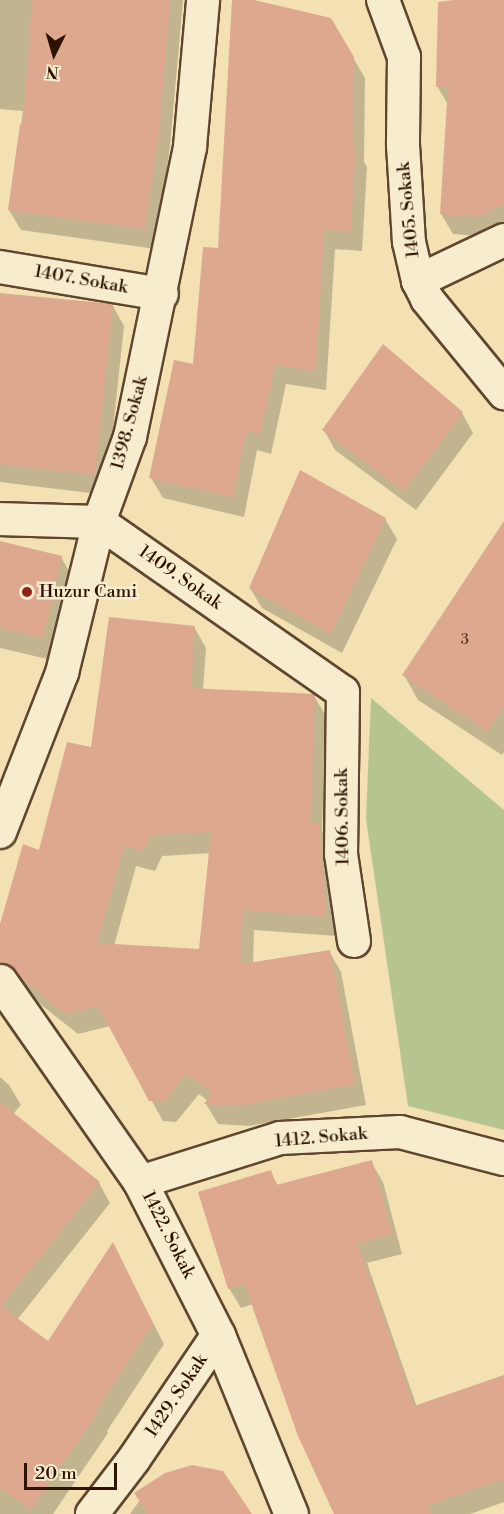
<!DOCTYPE html>
<style>
body{margin:0}
#map{position:relative;width:504px;height:1514px;overflow:hidden;background:#f3e1b3;font-family:"Libre Bodoni",serif}
div>[style]{position:absolute}
.green>*{inset:0;background:#b6c490}
.shadow>*{inset:0;background:#0003}
.building>*{inset:0;background:#dea88e}
.roads{filter:drop-shadow(2px 0 #5f462f) drop-shadow(-2px 0 #5f462f) drop-shadow(0 2px #5f462f) drop-shadow(0 -2px #5f462f)}
.minor>*{height:32px;margin:-16px;padding:0 16px;transform-origin:16px;border-radius:16px;background:#f7ecce}
.tertiary>*{height:33px;margin:-16.5px;padding:0 16.5px;transform-origin:16.5px;border-radius:16.5px;background:#f7ecce}
.dots>*{width:16px;height:16px;translate:-50% -50%;box-sizing:border-box;border:3px solid #f7ecce;border-radius:50%}
span{translate:-50% -50%;white-space:nowrap;text-align:center;line-height:1.15;-webkit-text-stroke:5px #f7ecce;paint-order:stroke}
.number-label{font-size:15px;color:#5a3826}
.number-label span{-webkit-text-stroke-width:0}
.street-label{font-size:18px;color:#2e1303}
.poi-label{font-size:18px;color:#2e1303}
.left{translate:0 -50%;text-align:left}
.north{position:absolute;left:24px;top:24px;width:60px;height:60px;-webkit-text-stroke:4px #f7ecce;paint-order:stroke;rotate:185deg;font-size:16px;font-weight:700;line-height:24px;text-align:center;color:#2e1303}
.north::after{content:'';display:block;margin:auto;width:21px;height:27px;background:#2e1303;clip-path:polygon(50% 0,100% 100%,50% 72%,0 100%)}
.scale{position:absolute;left:24px;top:1463px;width:93px;height:27px;box-sizing:border-box;border:3px solid #2e1303;border-top:0;padding-left:8px;font-size:18px;line-height:21px;white-space:nowrap;color:#2e1303;-webkit-text-stroke:4px #f7ecce;paint-order:stroke}
</style>
<div id="map">
<div class="green">
<div style="clip-path:polygon(371px 698px,504px 810px,504px 1130px,408px 1106px,366px 819px)"></div>
</div>
<div class="shadow">
<div style="clip-path:polygon(0 0,183px 0,170px 146px,156px 249px,21px 230px,9px 210px,23px 111px,0 109px)"></div>
<div style="clip-path:polygon(234px 0,247px 0,330px 19px,365px 78px,364px 162px,367px 167px,362px 251px,335px 249px,326px 390px,286px 384px,271px 454px,257px 450px,244px 517px,163px 498px,151px 478px,194px 366px,220px 250px)"></div>
<div style="clip-path:polygon(466px 0,504px 0,504px 229px,489px 237px,453px 234px,441px 214px,449px 106px,437px 86px)"></div>
<div style="clip-path:polygon(0 295px,113px 306px,124px 326px,106px 495px,0 482px)"></div>
<div style="clip-path:polygon(462px 413px,473px 433px,416px 510px,335px 450px,324px 430px)"></div>
<div style="clip-path:polygon(385px 519px,397px 539px,342px 653px,262px 608px,250px 588px)"></div>
<div style="clip-path:polygon(504px 524px,504px 752px,502px 755px,418px 700px,404px 675px)"></div>
<div style="clip-path:polygon(0 543px,61px 557px,74px 580px,56px 661px,0 648px)"></div>
<div style="clip-path:polygon(evenodd,194px 627px,206px 648px,203px 690px,314px 696px,326px 716px,322px 831px,330px 846px,337px 936px,254px 930px,253px 964px,329px 951px,341px 972px,366px 1105px,249px 1126px,218px 1124px,206px 1104px,208px 1101px,199px 1094px,176px 1122px,163px 1121px,110px 1026px,78px 1034px,35px 1000px,22px 985px,12px 981px,0 960px,0 930px,92px 748px,194px 627px,210px 853px,201px 951px,114px 946px,136px 866px,155px 871px,162px 856px,210px 853px)"></div>
<div style="clip-path:polygon(0 1077px,9px 1085px,21px 1105px,13px 1114px,99px 1183px,110px 1203px,17px 1320px,48px 1343px,113px 1245px,164px 1344px,107px 1431px,108px 1433px,53px 1514px,0 1514px)"></div>
<div style="clip-path:polygon(371px 1162px,383px 1182px,402px 1254px,367px 1263px,417px 1407px,504px 1376px,504px 1502px,470px 1514px,336px 1514px,253px 1304px,241px 1308px,229px 1288px,271px 1172px,278px 1186px)"></div>
<div style="clip-path:polygon(140px 1500px,249px 1514px,130px 1514px)"></div>
</div>
<div class="building">
<div style="clip-path:polygon(32px 0,170px 0,160px 125px,145px 229px,8px 210px,20px 124px,23px 124px)"></div>
<div style="clip-path:polygon(232px 0,254px 0,331px 18px,354px 57px,353px 145px,356px 145px,351px 231px,324px 230px,316px 371px,275px 365px,260px 434px,246px 431px,233px 497px,149px 478px,174px 360px,193px 364px,203px 247px,218px 248px)"></div>
<div style="clip-path:polygon(454px 0,504px 0,504px 204px,477px 217px,440px 214px,448px 86px,436px 87px,438px 2px)"></div>
<div style="clip-path:polygon(0 293px,113px 304px,95px 475px,0 464px)"></div>
<div style="clip-path:polygon(383px 344px,463px 412px,404px 491px,322px 430px)"></div>
<div style="clip-path:polygon(300px 470px,386px 518px,331px 634px,249px 588px)"></div>
<div style="clip-path:polygon(504px 521px,504px 706px,487px 731px,402px 675px)"></div>
<div style="clip-path:polygon(0 541px,62px 556px,43px 638px,0 628px)"></div>
<div style="clip-path:polygon(evenodd,109px 617px,195px 626px,191px 688px,315px 694px,310px 824px,319px 824px,326px 916px,243px 910px,241px 964px,330px 950px,355px 1084px,237px 1106px,204px 1104px,212px 1092px,186px 1074px,164px 1102px,149px 1101px,98px 1006px,65px 1014px,22px 979px,8px 964px,0 962px,0 924px,23px 844px,39px 850px,67px 742px,91px 747px,109px 617px,211px 832px,199px 949px,97px 943px,124px 846px,143px 851px,150px 835px,211px 832px)"></div>
<div style="clip-path:polygon(0 1102px,100px 1182px,1px 1306px,48px 1341px,113px 1242px,153px 1323px,96px 1411px,98px 1412px,31px 1509px,0 1488px)"></div>
<div style="clip-path:polygon(372px 1160px,392px 1234px,357px 1243px,414px 1406px,504px 1375px,504px 1479px,428px 1505px,432px 1514px,334px 1514px,298px 1436px,244px 1283px,228px 1289px,198px 1192px,271px 1170px,276px 1185px)"></div>
<div style="clip-path:polygon(192px 1465px,223px 1471px,252px 1514px,148px 1514px,134px 1493px,165px 1473px)"></div>
</div>
<div class="roads">
<div class="minor">
<div style="left:383px;top:0;width:61px;rotate:69.8deg"></div>
<div style="left:404px;top:57px;width:88px;rotate:90.7deg"></div>
<div style="left:403px;top:145px;width:97px;rotate:86.5deg"></div>
<div style="left:409px;top:242px;width:40px;rotate:77deg"></div>
<div style="left:418px;top:281px;width:20px;rotate:63deg"></div>
<div style="left:427px;top:299px;width:122px;rotate:50.7deg"></div>
<div style="left:0;top:267px;width:164px;rotate:9.5deg"></div>
<div style="left:418px;top:281px;width:95px;rotate:-25.5deg"></div>
<div style="left:0;top:519px;width:99px;rotate:1.7deg"></div>
<div style="left:99px;top:522px;width:297px;rotate:34.9deg"></div>
<div style="left:343px;top:692px;width:162px;rotate:90.7deg"></div>
<div style="left:341px;top:854px;width:88px;rotate:81.5deg"></div>
<div style="left:0;top:832px;width:171px;rotate:-68.7deg"></div>
<div style="left:62px;top:673px;width:155px;rotate:-76.2deg"></div>
<div style="left:99px;top:522px;width:90px;rotate:-70deg"></div>
<div style="left:130px;top:437px;width:296px;rotate:-78.3deg"></div>
<div style="left:190px;top:147px;width:148px;rotate:-84.9deg"></div>
<div style="left:140px;top:1182px;width:147px;rotate:-17.4deg"></div>
<div style="left:280px;top:1138px;width:120px;rotate:-2.9deg"></div>
<div style="left:400px;top:1132px;width:107px;rotate:14.6deg"></div>
<div style="left:92px;top:1514px;width:69px;rotate:-52.6deg"></div>
<div style="left:134px;top:1459px;width:150px;rotate:-55.9deg"></div>
</div>
<div class="tertiary">
<div style="left:0;top:981px;width:245px;rotate:55.1deg"></div>
<div style="left:140px;top:1182px;width:172px;rotate:63deg"></div>
<div style="left:218px;top:1335px;width:193px;rotate:67.8deg"></div>
</div>
</div>
<div class="dots">
<div style="left:27px;top:592px;background:#8f2418"></div>
</div>
<div class="number-label">
<span style="left:465px;top:640px">3</span>
</div>
<div class="street-label">
<span style="left:409px;top:210px;rotate:-96deg">1405. Sokak</span>
<span style="left:81px;top:280px;rotate:10deg">1407. Sokak</span>
<span style="left:130px;top:423px;rotate:-75deg">1398. Sokak</span>
<span style="left:180px;top:578px;rotate:35deg">1409. Sokak</span>
<span style="left:343px;top:817px;rotate:-91deg">1406. Sokak</span>
<span style="left:321px;top:1138px;rotate:-5deg">1412. Sokak</span>
<span style="left:168px;top:1235px;rotate:63deg">1422. Sokak</span>
<span style="left:177px;top:1396px;rotate:-56deg">1429. Sokak</span>
</div>
<div class="poi-label">
<span class="left" style="left:39px;top:592px">Huzur Cami</span>
</div>
<div class="north">N</div>
<div class="scale">20 m</div>
</div>
